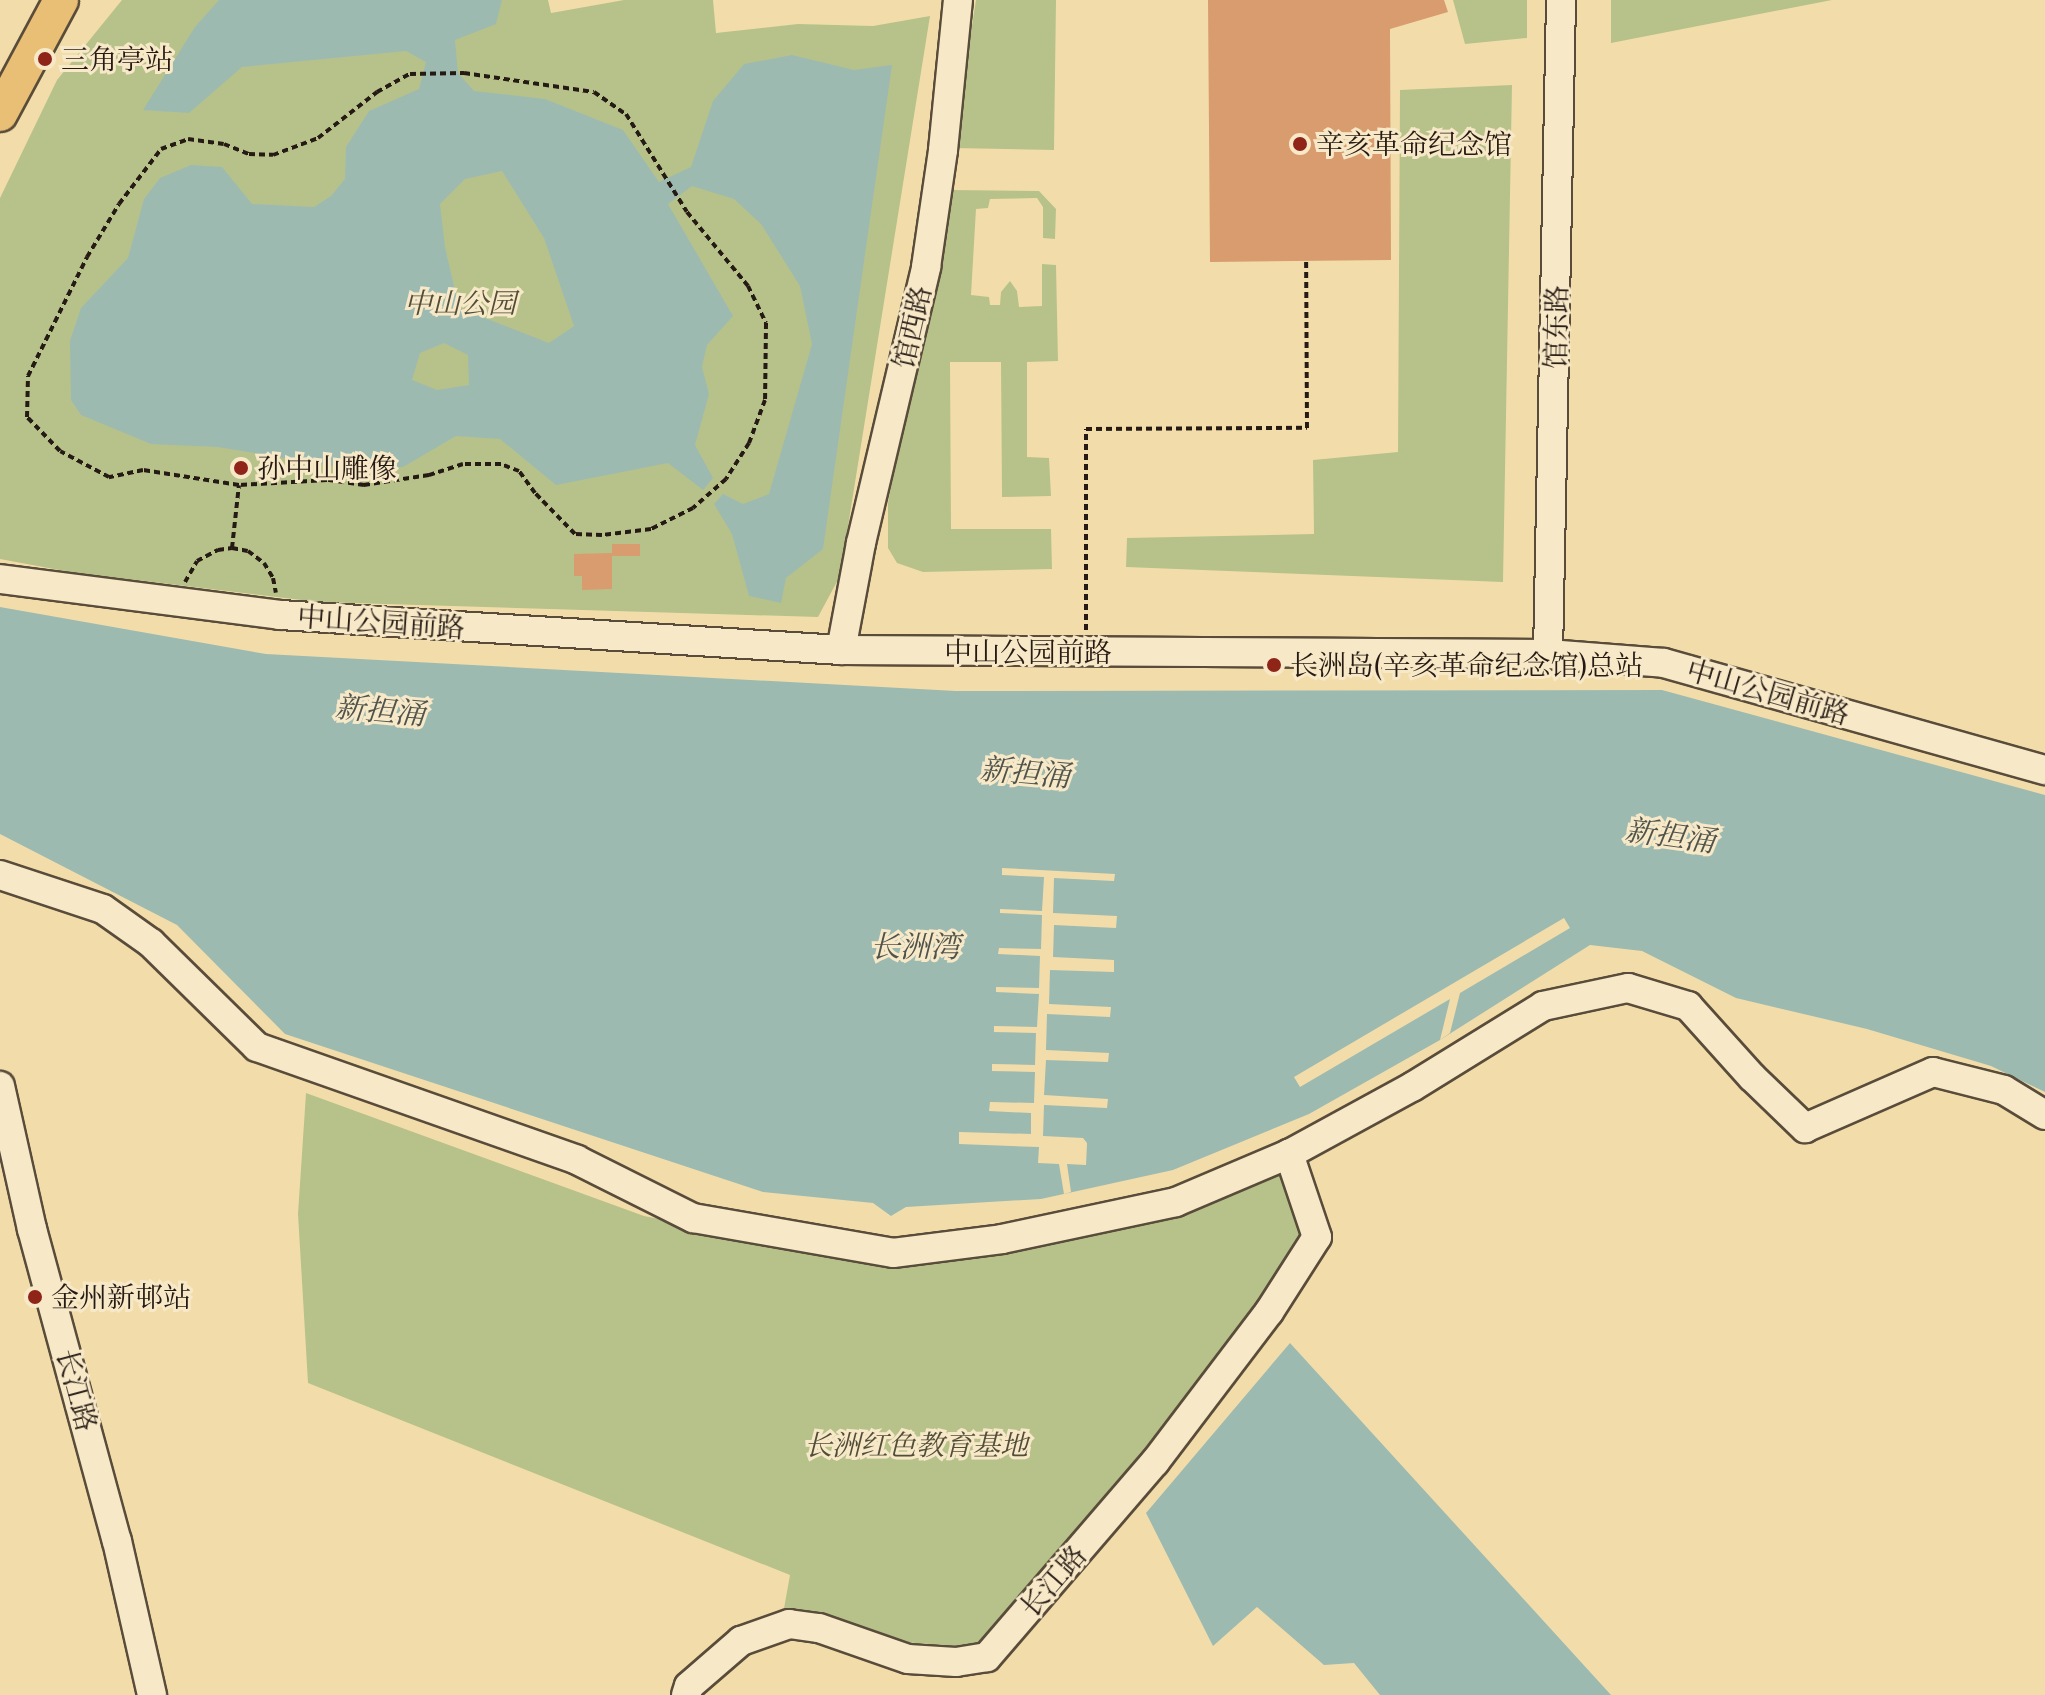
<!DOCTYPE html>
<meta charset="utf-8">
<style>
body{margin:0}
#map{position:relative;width:2045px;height:1695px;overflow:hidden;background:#f2ddaa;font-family:"Libre Caslon Text","Noto Serif SC",serif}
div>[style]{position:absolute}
.green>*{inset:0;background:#b7c28b}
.water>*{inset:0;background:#9dbab1}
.pier>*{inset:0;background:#f2ddaa}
.building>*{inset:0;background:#d89c6e}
.path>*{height:4px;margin-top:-2px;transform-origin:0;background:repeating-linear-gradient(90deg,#261b14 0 6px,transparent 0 10px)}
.roads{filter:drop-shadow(2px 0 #594c3a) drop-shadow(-2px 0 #594c3a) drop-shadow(0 2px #594c3a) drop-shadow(0 -2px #594c3a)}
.minor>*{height:28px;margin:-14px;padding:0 14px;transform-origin:14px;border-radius:14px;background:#f7e9c8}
.major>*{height:34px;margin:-17px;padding:0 17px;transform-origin:17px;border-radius:17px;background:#e9be75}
.dots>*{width:22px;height:22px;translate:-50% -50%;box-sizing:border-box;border:4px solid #f7e9c8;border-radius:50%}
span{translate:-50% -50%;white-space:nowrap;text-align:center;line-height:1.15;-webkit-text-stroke:6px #f7e9c8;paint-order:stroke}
.poi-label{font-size:28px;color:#261b14}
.left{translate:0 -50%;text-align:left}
.park-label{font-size:28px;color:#524d38;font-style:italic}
.street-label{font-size:28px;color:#261b14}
.water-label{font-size:30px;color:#50534b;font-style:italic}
</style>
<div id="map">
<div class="green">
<div style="clip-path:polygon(122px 0,548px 0,551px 13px,624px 0,713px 0,716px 33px,798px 24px,873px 26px,930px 16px,840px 576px,818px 617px,318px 602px,70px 572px,0 559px,0 198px,57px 80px)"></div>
<div style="clip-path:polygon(976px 0,1056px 0,1054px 150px,953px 148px)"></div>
<div style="clip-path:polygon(1453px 0,1527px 0,1527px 38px,1465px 44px)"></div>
<div style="clip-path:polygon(1611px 0,1832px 0,1611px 43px)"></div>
<div style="clip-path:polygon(1512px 85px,1503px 582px,1126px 567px,1127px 538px,1314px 534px,1313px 460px,1398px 452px,1400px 90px)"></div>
<div style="clip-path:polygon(948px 190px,1039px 191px,1056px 209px,1055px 239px,1043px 238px,1043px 207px,1037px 198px,990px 199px,988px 208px,976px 209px,971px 295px,989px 297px,990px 305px,1000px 305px,1001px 292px,1010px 281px,1017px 291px,1019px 307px,1042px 306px,1042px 264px,1056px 265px,1058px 361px,1027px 362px,1027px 457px,1049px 458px,1051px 496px,1002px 497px,1001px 362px,950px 362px,951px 529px,1051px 529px,1052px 569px,923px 572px,897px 563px,888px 548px,888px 503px)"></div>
<div style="clip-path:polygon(306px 1093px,644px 1216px,901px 1267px,1098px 1234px,1177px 1212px,1284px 1170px,1306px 1237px,1155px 1445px,980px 1648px,890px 1641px,783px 1614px,790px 1575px,308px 1383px,298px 1214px)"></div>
</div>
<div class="water">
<div style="clip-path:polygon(evenodd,219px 0,502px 0,496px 24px,455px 40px,458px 73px,474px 91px,545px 99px,623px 130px,659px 182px,691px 167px,713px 101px,744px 64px,792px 55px,854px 70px,892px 65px,823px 549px,786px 578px,781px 603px,749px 596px,732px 534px,714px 504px,723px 494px,743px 504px,769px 494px,812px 344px,800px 286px,761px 224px,734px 199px,692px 186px,668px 204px,733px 316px,707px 345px,702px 367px,709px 394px,695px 445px,713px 478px,703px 490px,668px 463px,556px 485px,500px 439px,456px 436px,403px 467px,357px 470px,218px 447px,151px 444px,81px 415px,71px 400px,70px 341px,81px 308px,128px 258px,144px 199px,160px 178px,191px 165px,222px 167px,252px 204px,314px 207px,331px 196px,345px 179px,346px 147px,369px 111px,419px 89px,426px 62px,406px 51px,242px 67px,189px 113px,143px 110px,195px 27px,219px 0,502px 171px,544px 238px,574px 326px,549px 343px,459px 308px,445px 247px,440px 204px,465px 179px,502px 171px,219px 0,444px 343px,468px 355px,469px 385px,437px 390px,412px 380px,420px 353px,444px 343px)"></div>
<div style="clip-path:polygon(0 607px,266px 654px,956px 691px,1662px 690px,2045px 795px,2045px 1092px,1991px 1066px,1867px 1029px,1736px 998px,1642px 951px,1590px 945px,1440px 1040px,1309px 1114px,1173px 1170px,1041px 1199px,906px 1207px,891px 1216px,873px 1203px,763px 1192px,285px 1034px,177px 925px,0 834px)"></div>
<div style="clip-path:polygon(1290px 1343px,1611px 1695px,1380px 1695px,1354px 1663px,1324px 1665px,1257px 1607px,1213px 1646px,1146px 1513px)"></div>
</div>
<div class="pier">
<div style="clip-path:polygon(1002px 868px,1115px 874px,1114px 881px,1054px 878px,1053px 913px,1117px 916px,1116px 928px,1054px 925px,1053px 957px,1114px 960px,1114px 972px,1050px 970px,1049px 1004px,1111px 1007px,1110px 1017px,1047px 1014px,1046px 1050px,1109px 1053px,1108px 1062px,1046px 1060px,1044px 1095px,1108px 1099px,1107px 1108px,1044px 1105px,1043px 1136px,1083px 1138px,1087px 1143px,1086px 1165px,1067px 1164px,1071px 1192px,1064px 1194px,1059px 1164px,1038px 1163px,1039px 1147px,959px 1144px,959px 1132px,1031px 1134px,1031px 1113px,989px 1111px,990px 1102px,1034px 1103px,1035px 1072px,992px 1071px,992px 1064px,1035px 1065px,1036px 1033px,994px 1032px,994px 1026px,1037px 1027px,1039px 994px,996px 992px,996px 987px,1039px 988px,1040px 956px,998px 954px,999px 948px,1041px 949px,1042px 915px,1000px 913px,1000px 909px,1042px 911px,1044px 877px,1002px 875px)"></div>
<div style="clip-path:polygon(1564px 918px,1570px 928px,1460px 993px,1450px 1033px,1440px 1040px,1450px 999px,1300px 1087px,1294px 1077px)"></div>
</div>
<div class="building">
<div style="clip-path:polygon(1208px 0,1444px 0,1448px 12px,1390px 29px,1391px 260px,1210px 262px)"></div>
<div style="clip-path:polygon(612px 544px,640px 544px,640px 556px,612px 556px,612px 589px,582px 590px,582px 576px,574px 576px,574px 554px,612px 553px)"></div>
</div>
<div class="path">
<div style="left:464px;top:73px;width:131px;rotate:8.3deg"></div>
<div style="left:594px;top:92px;width:39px;rotate:35deg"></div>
<div style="left:626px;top:114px;width:115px;rotate:58.1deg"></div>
<div style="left:687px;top:212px;width:96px;rotate:50.5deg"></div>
<div style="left:748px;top:286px;width:41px;rotate:64.1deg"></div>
<div style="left:766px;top:323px;width:77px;rotate:90.7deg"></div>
<div style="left:765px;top:400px;width:46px;rotate:110.4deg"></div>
<div style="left:749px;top:443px;width:43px;rotate:122.6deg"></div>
<div style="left:726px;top:479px;width:44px;rotate:138.7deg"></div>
<div style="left:693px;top:508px;width:47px;rotate:153.4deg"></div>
<div style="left:651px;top:529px;width:49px;rotate:173deg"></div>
<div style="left:602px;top:535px;width:27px;rotate:-178deg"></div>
<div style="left:575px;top:534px;width:57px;rotate:-134.3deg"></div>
<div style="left:535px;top:493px;width:27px;rotate:-126deg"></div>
<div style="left:519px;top:471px;width:19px;rotate:-159deg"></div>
<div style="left:501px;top:464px;width:38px;rotate:180deg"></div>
<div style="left:463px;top:464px;width:36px;rotate:162deg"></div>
<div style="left:429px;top:475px;width:66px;rotate:171.3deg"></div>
<div style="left:364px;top:485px;width:37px;rotate:-172deg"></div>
<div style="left:327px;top:480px;width:88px;rotate:176.7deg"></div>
<div style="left:239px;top:485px;width:97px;rotate:-171.1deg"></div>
<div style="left:143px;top:470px;width:35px;rotate:168deg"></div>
<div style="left:109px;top:477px;width:55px;rotate:-152deg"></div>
<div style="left:60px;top:451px;width:47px;rotate:-134.1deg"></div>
<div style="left:27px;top:417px;width:41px;rotate:-88.6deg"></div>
<div style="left:28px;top:376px;width:133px;rotate:-63.6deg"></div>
<div style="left:87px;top:257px;width:62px;rotate:-58.9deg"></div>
<div style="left:119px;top:204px;width:69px;rotate:-52.6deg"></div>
<div style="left:161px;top:149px;width:29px;rotate:-20deg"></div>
<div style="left:188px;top:139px;width:36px;rotate:8deg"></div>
<div style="left:224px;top:144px;width:27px;rotate:22deg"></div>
<div style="left:249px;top:154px;width:24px;rotate:2deg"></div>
<div style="left:273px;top:155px;width:48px;rotate:-20.7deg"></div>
<div style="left:318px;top:138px;width:75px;rotate:-37.9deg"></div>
<div style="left:377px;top:92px;width:38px;rotate:-29deg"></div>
<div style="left:410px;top:74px;width:54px;rotate:-1.1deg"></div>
<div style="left:232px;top:548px;width:63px;rotate:-83.7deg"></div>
<div style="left:185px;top:582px;width:24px;rotate:-60deg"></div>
<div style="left:197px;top:561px;width:24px;rotate:-28deg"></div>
<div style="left:218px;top:550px;width:14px;rotate:-8deg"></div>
<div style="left:232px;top:548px;width:16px;rotate:11deg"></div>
<div style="left:248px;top:551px;width:20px;rotate:37deg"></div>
<div style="left:264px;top:563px;width:17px;rotate:59deg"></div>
<div style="left:273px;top:578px;width:15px;rotate:79deg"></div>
<div style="left:1086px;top:630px;width:201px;rotate:-90deg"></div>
<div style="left:1086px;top:429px;width:221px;rotate:-0.3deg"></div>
<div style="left:1307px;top:428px;width:167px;rotate:-90.3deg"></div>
</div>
<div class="roads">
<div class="minor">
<div style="left:0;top:579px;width:282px;rotate:7.3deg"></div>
<div style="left:280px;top:615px;width:562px;rotate:3.57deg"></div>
<div style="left:841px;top:650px;width:707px;rotate:0.32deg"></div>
<div style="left:1548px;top:654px;width:116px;rotate:4.4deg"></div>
<div style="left:1664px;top:663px;width:396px;rotate:15.7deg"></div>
<div style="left:841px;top:650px;width:109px;rotate:-79.4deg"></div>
<div style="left:861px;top:543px;width:284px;rotate:-76.7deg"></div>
<div style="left:926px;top:267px;width:118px;rotate:-81.7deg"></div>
<div style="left:943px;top:150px;width:151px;rotate:-84.3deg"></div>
<div style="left:1548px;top:654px;width:654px;rotate:-88.86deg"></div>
<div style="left:0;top:875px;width:108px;rotate:18.3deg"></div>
<div style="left:103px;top:909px;width:59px;rotate:35.3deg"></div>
<div style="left:151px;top:943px;width:148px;rotate:44.5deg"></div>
<div style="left:257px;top:1047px;width:339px;rotate:19.4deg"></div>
<div style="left:577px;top:1160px;width:130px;rotate:26.6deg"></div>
<div style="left:693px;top:1218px;width:203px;rotate:9.9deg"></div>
<div style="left:893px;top:1253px;width:110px;rotate:-7.3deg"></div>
<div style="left:1002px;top:1239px;width:178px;rotate:-12deg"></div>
<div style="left:1176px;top:1202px;width:123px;rotate:-23deg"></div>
<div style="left:1289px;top:1154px;width:140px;rotate:-28.6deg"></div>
<div style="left:1412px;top:1087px;width:154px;rotate:-31.7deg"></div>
<div style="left:1543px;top:1006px;width:87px;rotate:-12deg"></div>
<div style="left:1628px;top:988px;width:63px;rotate:16.7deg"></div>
<div style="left:1688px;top:1006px;width:96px;rotate:48deg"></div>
<div style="left:1752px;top:1077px;width:74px;rotate:43.9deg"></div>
<div style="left:1805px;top:1128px;width:140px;rotate:-23.6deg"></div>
<div style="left:1933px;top:1072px;width:73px;rotate:14.2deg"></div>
<div style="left:2004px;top:1090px;width:48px;rotate:31.4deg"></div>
<div style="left:0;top:1086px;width:147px;rotate:77.4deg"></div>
<div style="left:32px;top:1229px;width:323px;rotate:74.8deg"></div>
<div style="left:117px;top:1541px;width:158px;rotate:77.2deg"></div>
<div style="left:686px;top:1695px;width:9px;rotate:-72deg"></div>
<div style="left:689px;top:1686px;width:69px;rotate:-40.9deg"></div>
<div style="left:741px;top:1641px;width:51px;rotate:-19.5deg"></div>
<div style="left:789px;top:1624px;width:30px;rotate:8deg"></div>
<div style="left:819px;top:1628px;width:94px;rotate:19.2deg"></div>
<div style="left:908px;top:1659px;width:48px;rotate:3.6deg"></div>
<div style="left:956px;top:1662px;width:31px;rotate:-9deg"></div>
<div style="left:987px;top:1657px;width:257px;rotate:-49.3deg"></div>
<div style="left:1155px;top:1462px;width:188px;rotate:-52.8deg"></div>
<div style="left:1269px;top:1312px;width:89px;rotate:-57.4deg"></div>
<div style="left:1317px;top:1237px;width:88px;rotate:-108.6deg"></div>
</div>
<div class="major">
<div style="left:0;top:114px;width:129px;rotate:-61.8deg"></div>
</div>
</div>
<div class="dots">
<div style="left:45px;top:59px;background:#8f2418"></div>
<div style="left:1300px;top:144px;background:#8f2418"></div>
<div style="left:241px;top:468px;background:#8f2418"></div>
<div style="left:1274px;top:665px;background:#8f2418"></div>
<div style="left:35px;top:1297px;background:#8f2418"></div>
</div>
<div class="poi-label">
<span class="left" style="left:61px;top:59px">三角亭站</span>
<span class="left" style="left:1316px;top:144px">辛亥革命纪念馆</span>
<span class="left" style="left:257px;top:468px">孙中山雕像</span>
<span class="left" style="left:1290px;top:665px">长洲岛(辛亥革命纪念馆)总站</span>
<span class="left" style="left:51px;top:1297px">金州新邨站</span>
</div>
<div class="park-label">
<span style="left:460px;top:303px">中山公园</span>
<span style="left:916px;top:1445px">长洲红色教育基地</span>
</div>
<div class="street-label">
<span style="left:912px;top:327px;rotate:-77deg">馆西路</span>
<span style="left:1556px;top:327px;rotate:-89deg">馆东路</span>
<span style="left:381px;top:622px;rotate:4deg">中山公园前路</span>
<span style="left:1028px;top:652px">中山公园前路</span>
<span style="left:1768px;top:692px;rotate:16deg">中山公园前路</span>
<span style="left:77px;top:1390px;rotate:75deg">长江路</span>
<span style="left:1053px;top:1581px;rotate:-49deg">长江路</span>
</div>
<div class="water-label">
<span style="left:380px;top:711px;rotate:5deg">新担涌</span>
<span style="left:1025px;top:773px;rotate:5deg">新担涌</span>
<span style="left:1670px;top:836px;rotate:8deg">新担涌</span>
<span style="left:915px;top:947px">长洲湾</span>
</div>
</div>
